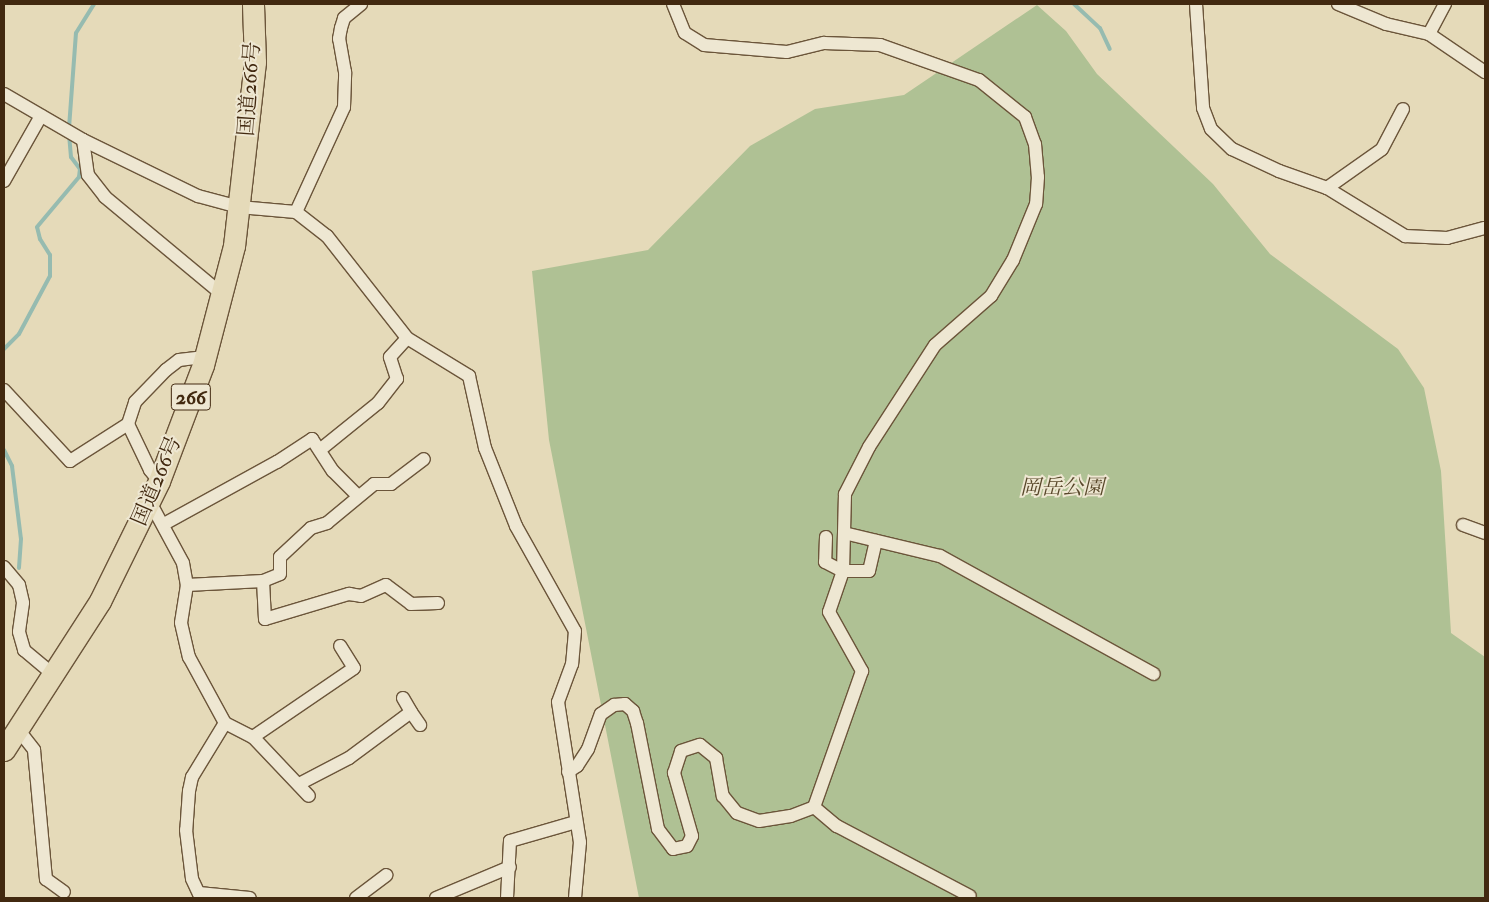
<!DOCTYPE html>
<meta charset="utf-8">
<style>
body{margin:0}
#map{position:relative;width:1489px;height:902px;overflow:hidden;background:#e5dab9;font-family:"IM FELL Double Pica","Noto Serif JP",serif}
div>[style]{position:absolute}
.green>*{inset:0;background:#afc194}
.stream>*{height:4px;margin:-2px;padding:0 2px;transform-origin:2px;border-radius:2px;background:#96bbb0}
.roads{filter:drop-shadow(1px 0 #6b553a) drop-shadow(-1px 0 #6b553a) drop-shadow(0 1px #6b553a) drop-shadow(0 -1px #6b553a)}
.minor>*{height:12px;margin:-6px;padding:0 6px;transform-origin:6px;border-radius:6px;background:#eee7d2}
.trunk>*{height:21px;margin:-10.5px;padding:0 10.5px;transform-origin:10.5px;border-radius:10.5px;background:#e5dab9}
span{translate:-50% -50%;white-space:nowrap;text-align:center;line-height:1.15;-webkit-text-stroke:4px #eee7d2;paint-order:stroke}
.shield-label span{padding:1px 4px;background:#eee7d2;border:1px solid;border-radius:4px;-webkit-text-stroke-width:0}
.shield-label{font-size:20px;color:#422910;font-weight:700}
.street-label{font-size:21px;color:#422910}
.park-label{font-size:21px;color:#58472a;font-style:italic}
.frame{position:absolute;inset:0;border:5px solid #422910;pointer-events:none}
</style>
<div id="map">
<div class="green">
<div style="clip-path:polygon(1037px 5px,1066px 31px,1097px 74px,1213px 184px,1270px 254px,1398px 349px,1424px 388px,1441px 471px,1451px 633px,1485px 657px,1485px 898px,639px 898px,549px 440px,532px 271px,648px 250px,750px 146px,815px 109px,904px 95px)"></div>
</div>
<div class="stream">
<div style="left:1074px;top:4px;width:35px;rotate:43deg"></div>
<div style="left:1100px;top:28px;width:23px;rotate:65deg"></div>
<div style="left:69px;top:128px;width:95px;rotate:-85.8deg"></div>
<div style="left:76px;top:33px;width:34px;rotate:-58deg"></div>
<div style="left:4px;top:349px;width:21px;rotate:-45deg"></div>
<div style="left:19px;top:334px;width:66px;rotate:-61.9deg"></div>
<div style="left:50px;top:276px;width:21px;rotate:-90deg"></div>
<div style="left:50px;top:255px;width:19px;rotate:-122deg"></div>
<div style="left:40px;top:239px;width:12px;rotate:-104deg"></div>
<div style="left:37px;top:227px;width:65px;rotate:-50deg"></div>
<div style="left:79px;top:177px;width:8px;rotate:-83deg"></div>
<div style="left:80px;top:169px;width:15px;rotate:-127deg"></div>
<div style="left:71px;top:157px;width:22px;rotate:-95deg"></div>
<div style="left:4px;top:450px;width:18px;rotate:63deg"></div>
<div style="left:12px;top:466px;width:25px;rotate:83deg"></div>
<div style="left:15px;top:491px;width:48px;rotate:82.9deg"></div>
<div style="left:21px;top:539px;width:29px;rotate:94deg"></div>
</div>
<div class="roads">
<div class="minor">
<div style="left:673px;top:4px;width:31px;rotate:68deg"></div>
<div style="left:685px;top:33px;width:22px;rotate:32deg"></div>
<div style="left:704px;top:45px;width:83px;rotate:4.8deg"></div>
<div style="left:787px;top:52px;width:38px;rotate:-14deg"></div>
<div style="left:824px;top:43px;width:56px;rotate:2deg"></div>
<div style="left:880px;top:45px;width:105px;rotate:19.5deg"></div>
<div style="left:979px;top:80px;width:59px;rotate:38.8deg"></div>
<div style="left:1025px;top:117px;width:29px;rotate:70deg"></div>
<div style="left:1035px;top:144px;width:33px;rotate:85deg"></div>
<div style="left:1038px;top:177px;width:27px;rotate:94deg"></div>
<div style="left:1036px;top:204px;width:61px;rotate:112.3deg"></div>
<div style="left:1013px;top:260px;width:42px;rotate:121.4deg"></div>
<div style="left:991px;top:296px;width:74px;rotate:138.8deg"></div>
<div style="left:935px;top:345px;width:121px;rotate:122.9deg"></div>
<div style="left:869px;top:447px;width:53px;rotate:117.1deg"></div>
<div style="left:845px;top:494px;width:77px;rotate:91.5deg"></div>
<div style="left:843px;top:571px;width:43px;rotate:108.9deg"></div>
<div style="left:829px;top:612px;width:68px;rotate:60.8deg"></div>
<div style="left:862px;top:671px;width:144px;rotate:109.4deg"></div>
<div style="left:814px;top:807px;width:30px;rotate:40deg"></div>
<div style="left:837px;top:826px;width:150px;rotate:27.8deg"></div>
<div style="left:1196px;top:4px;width:104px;rotate:86.1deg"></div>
<div style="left:1203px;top:108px;width:22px;rotate:69deg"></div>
<div style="left:1211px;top:129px;width:29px;rotate:44deg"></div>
<div style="left:1232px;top:149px;width:52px;rotate:25.1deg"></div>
<div style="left:1279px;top:171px;width:51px;rotate:19.5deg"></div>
<div style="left:1327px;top:188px;width:92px;rotate:31.6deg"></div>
<div style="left:1405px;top:236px;width:42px;rotate:2.7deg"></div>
<div style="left:1447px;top:238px;width:39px;rotate:-15deg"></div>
<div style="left:1338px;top:4px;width:52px;rotate:22.6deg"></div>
<div style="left:1386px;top:24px;width:44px;rotate:13.1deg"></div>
<div style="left:1429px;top:34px;width:68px;rotate:34.2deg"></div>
<div style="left:1429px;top:34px;width:34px;rotate:-62deg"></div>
<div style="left:4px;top:94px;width:91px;rotate:30.2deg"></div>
<div style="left:83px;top:140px;width:128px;rotate:26deg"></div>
<div style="left:198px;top:196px;width:42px;rotate:15deg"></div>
<div style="left:239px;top:207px;width:57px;rotate:5deg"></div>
<div style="left:296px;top:212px;width:39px;rotate:38deg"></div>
<div style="left:327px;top:236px;width:130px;rotate:51.9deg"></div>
<div style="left:407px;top:338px;width:73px;rotate:31.5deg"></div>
<div style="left:469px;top:376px;width:74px;rotate:77.5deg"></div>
<div style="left:485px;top:448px;width:84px;rotate:68.3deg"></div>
<div style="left:516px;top:526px;width:120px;rotate:60.7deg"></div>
<div style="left:575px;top:631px;width:33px;rotate:95deg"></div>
<div style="left:572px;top:664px;width:40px;rotate:110.2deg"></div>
<div style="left:558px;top:702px;width:142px;rotate:81.1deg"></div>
<div style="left:580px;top:842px;width:56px;rotate:95.1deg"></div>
<div style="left:83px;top:140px;width:35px;rotate:82deg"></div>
<div style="left:88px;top:175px;width:28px;rotate:52deg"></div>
<div style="left:105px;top:197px;width:153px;rotate:39.7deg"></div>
<div style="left:4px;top:181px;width:75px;rotate:-60.4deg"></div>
<div style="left:1327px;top:188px;width:67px;rotate:-35.3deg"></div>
<div style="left:1382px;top:149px;width:45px;rotate:-62.3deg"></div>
<div style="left:296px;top:212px;width:115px;rotate:-65.4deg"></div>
<div style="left:344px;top:107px;width:35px;rotate:-88deg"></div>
<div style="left:345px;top:72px;width:34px;rotate:-100deg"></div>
<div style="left:339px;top:39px;width:11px;rotate:-80deg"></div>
<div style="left:341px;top:28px;width:10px;rotate:-73deg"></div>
<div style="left:344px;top:18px;width:22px;rotate:-39deg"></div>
<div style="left:4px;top:390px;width:97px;rotate:47.1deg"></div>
<div style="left:70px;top:461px;width:69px;rotate:-32.5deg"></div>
<div style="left:128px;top:424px;width:51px;rotate:64.4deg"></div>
<div style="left:150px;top:470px;width:14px;rotate:51deg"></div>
<div style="left:128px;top:424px;width:23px;rotate:-72deg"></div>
<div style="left:135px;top:402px;width:45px;rotate:-45.9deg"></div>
<div style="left:166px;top:370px;width:16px;rotate:-38deg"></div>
<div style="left:179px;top:360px;width:26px;rotate:-7deg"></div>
<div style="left:321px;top:449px;width:73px;rotate:-38.9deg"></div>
<div style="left:378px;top:403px;width:31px;rotate:-52deg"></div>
<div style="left:397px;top:379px;width:23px;rotate:-108deg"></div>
<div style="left:390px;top:357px;width:25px;rotate:-48deg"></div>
<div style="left:150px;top:502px;width:69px;rotate:61.6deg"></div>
<div style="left:183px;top:563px;width:22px;rotate:80deg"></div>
<div style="left:187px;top:585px;width:38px;rotate:99deg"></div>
<div style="left:181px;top:623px;width:35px;rotate:77deg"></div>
<div style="left:189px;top:657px;width:75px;rotate:61.4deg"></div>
<div style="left:225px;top:723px;width:63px;rotate:121.4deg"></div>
<div style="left:192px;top:777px;width:14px;rotate:102deg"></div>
<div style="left:189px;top:791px;width:39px;rotate:94deg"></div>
<div style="left:186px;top:830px;width:49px;rotate:83deg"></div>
<div style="left:192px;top:879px;width:21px;rotate:65deg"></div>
<div style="left:164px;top:524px;width:129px;rotate:-28.8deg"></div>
<div style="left:277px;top:462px;width:42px;rotate:-33.3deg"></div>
<div style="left:312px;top:439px;width:38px;rotate:57deg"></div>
<div style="left:333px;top:471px;width:35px;rotate:45deg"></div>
<div style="left:1463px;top:525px;width:23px;rotate:20deg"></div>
<div style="left:844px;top:533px;width:99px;rotate:13.5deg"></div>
<div style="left:940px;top:556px;width:244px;rotate:28.9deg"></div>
<div style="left:826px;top:537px;width:25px;rotate:92deg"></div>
<div style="left:825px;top:562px;width:20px;rotate:27deg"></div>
<div style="left:843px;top:571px;width:26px"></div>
<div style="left:869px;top:571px;width:31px;rotate:-77deg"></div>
<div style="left:4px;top:567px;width:23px;rotate:50deg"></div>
<div style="left:19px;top:585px;width:18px;rotate:77deg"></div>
<div style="left:23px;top:603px;width:29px;rotate:98deg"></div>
<div style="left:19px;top:632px;width:19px;rotate:74deg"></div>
<div style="left:24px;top:650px;width:38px;rotate:40deg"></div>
<div style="left:263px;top:581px;width:18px;rotate:-22deg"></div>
<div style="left:280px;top:574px;width:17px;rotate:-90deg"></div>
<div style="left:280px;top:557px;width:42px;rotate:-43.1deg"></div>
<div style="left:311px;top:528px;width:17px;rotate:-17deg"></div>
<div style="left:327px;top:523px;width:61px;rotate:-39.7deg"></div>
<div style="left:374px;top:484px;width:17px"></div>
<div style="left:391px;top:484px;width:41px;rotate:-37.1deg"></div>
<div style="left:187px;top:585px;width:76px;rotate:-3deg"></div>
<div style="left:263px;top:581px;width:38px;rotate:87deg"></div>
<div style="left:265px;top:619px;width:88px;rotate:-16.6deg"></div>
<div style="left:349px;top:594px;width:12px;rotate:9deg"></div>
<div style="left:361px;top:596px;width:27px;rotate:-24deg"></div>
<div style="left:386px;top:585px;width:31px;rotate:37deg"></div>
<div style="left:411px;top:604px;width:27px;rotate:-2deg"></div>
<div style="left:403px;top:698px;width:16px;rotate:60deg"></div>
<div style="left:225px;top:723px;width:31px;rotate:27deg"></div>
<div style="left:253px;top:737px;width:81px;rotate:46.5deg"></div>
<div style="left:17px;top:728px;width:28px;rotate:52deg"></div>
<div style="left:34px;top:750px;width:130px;rotate:84.7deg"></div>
<div style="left:46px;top:879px;width:22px;rotate:36deg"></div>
<div style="left:253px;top:737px;width:122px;rotate:-34.3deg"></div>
<div style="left:354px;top:668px;width:26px;rotate:-122deg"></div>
<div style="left:568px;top:772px;width:11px;rotate:-34deg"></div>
<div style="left:577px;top:766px;width:20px;rotate:-57deg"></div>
<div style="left:588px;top:749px;width:37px;rotate:-70deg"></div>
<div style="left:601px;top:714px;width:16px;rotate:-35deg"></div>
<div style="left:614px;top:705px;width:11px;rotate:-5deg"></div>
<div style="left:625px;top:704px;width:11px;rotate:41deg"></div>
<div style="left:633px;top:711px;width:13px;rotate:72deg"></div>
<div style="left:637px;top:723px;width:108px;rotate:78.8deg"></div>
<div style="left:658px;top:829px;width:25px;rotate:53deg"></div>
<div style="left:673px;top:849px;width:14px;rotate:-12deg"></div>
<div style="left:687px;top:846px;width:11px;rotate:-63deg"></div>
<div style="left:692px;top:836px;width:66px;rotate:-105.9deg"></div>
<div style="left:674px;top:773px;width:23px;rotate:-72deg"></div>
<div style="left:681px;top:751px;width:20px;rotate:-18deg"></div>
<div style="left:700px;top:745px;width:21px;rotate:39deg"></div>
<div style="left:716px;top:758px;width:39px;rotate:80deg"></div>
<div style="left:723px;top:796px;width:22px;rotate:51deg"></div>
<div style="left:737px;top:813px;width:23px;rotate:20deg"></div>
<div style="left:759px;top:821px;width:32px;rotate:-9deg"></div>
<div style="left:791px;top:816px;width:25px;rotate:-21deg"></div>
<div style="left:299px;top:784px;width:56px;rotate:-27.5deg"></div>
<div style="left:349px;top:758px;width:77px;rotate:-36.6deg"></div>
<div style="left:411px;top:712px;width:16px;rotate:55deg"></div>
<div style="left:199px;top:893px;width:51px;rotate:5.6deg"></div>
<div style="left:356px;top:898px;width:38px;rotate:-37deg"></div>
<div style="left:436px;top:898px;width:80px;rotate:-22.7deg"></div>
<div style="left:507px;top:898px;width:57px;rotate:-87deg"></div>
<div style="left:510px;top:841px;width:69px;rotate:-16.1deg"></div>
</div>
<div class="trunk">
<div style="left:4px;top:750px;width:177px;rotate:-57.2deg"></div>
<div style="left:100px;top:601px;width:134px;rotate:-63.8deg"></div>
<div style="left:159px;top:481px;width:124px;rotate:-69.2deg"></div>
<div style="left:203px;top:365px;width:123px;rotate:-75.4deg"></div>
<div style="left:234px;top:246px;width:185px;rotate:-83.5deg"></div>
<div style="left:255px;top:62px;width:58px;rotate:-92deg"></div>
</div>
</div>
<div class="shield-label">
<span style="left:191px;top:397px">266</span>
</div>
<div class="street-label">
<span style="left:250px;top:89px;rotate:-86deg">国道266号</span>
<span style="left:157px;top:481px;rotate:-67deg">国道266号</span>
</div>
<div class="park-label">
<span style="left:1062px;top:488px">岡岳公園</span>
</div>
<div class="frame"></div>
</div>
